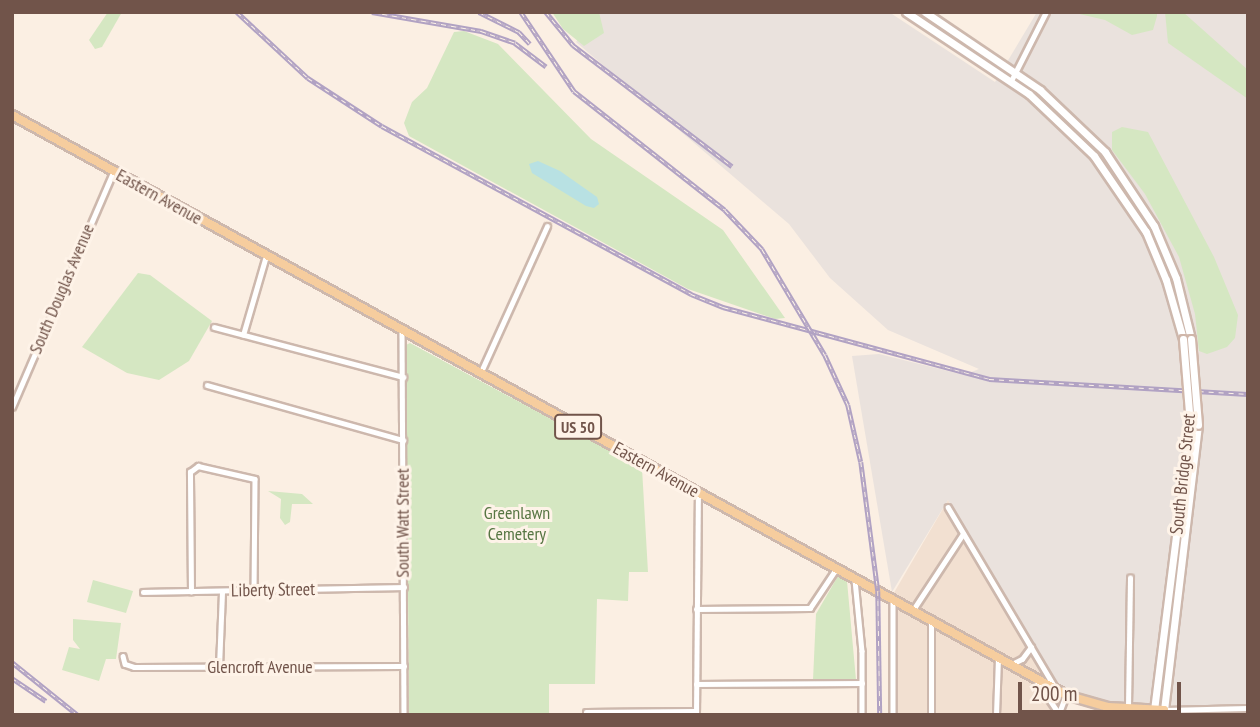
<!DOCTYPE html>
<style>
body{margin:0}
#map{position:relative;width:1260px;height:727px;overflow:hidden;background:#fbefe3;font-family:"PT Sans Narrow",sans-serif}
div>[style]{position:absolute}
.residential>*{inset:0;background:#f2e0d1}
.industrial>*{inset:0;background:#eae2dd}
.green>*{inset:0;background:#d5e7c2}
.water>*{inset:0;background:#b8e1e3}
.roads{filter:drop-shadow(2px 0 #cdb8ad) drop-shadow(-2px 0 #cdb8ad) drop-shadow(0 2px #cdb8ad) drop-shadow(0 -2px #cdb8ad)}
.minor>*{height:4.5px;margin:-2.25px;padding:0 2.25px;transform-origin:2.25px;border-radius:2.25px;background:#fff}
.secondary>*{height:7px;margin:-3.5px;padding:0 3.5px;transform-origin:3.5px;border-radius:3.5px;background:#fff}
.primary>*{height:8px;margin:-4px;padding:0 4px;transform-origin:4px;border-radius:4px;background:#f6cd9e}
.rail>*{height:4.5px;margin-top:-2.25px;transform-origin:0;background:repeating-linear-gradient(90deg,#fef3e8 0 5px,#b1a2c3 0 10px);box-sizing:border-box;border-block:2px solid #b1a2c3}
.bridges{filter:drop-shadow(2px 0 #d0b7aa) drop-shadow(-2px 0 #d0b7aa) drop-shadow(0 2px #d0b7aa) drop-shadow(0 -2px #d0b7aa)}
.secondary-bridge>*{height:7px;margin:-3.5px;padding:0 3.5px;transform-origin:3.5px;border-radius:3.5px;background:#fff}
span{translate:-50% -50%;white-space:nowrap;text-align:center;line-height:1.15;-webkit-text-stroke:6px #fef3e8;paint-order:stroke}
.shield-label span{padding:2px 5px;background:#fef3e8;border:2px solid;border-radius:5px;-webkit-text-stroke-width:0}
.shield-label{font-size:16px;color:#71544a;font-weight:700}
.street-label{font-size:18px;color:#71544a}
.park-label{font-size:18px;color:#577643}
.frame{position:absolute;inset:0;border:14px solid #71544a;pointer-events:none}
.scale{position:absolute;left:1018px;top:682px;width:163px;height:32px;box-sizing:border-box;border:4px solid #71544a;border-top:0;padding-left:9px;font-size:21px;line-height:24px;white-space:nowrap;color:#71544a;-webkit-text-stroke:5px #fef3e8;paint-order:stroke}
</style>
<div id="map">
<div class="residential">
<div style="clip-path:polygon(948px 500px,1058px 688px,1056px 715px,888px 715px,888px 603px)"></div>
</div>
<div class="industrial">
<div style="clip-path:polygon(601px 12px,889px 12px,995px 82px,1037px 12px,1248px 12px,1248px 710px,1166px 711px,1102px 703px,1058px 688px,948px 500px,892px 592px,852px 356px,879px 354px,964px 375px,979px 369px,888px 330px,830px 278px,789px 224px,576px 42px)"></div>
</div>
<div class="green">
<div style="clip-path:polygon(108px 12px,122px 12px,102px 47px,95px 49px,89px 40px)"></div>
<div style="clip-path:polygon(552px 12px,599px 12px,604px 33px,584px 46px,563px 29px)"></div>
<div style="clip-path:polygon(1071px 12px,1157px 12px,1157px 16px,1153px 30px,1132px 35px,1105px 20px)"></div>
<div style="clip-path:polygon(1165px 12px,1183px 12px,1248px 70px,1248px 99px,1168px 43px)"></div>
<div style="clip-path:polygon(464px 31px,498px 44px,591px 139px,723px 230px,785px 318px,775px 319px,688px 289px,409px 136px,404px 123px,412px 102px,427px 88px,454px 32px)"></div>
<div style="clip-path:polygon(1122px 127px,1148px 132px,1214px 257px,1238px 315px,1235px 338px,1227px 347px,1207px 354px,1199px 351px,1195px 314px,1179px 257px,1145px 194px,1112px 150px,1112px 132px)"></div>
<div style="clip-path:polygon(138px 273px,150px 275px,212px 321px,189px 361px,159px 380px,127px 373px,82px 347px)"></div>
<div style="clip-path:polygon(410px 343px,642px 468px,648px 572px,629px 572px,628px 601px,597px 599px,595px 684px,549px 684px,549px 715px,409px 715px,406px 345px)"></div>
<div style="clip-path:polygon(268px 491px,302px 494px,313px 504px,292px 504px,290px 522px,285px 525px,280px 518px,281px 499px)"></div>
<div style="clip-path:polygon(838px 576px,847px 581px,856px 680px,813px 680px,816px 614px)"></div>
<div style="clip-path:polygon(93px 580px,133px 591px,126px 613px,87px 602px)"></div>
<div style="clip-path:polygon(73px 619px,121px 623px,116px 659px,106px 659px,99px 681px,62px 670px,69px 647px,80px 649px,73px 640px)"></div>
</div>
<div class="water">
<div style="clip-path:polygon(538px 161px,560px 171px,597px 197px,599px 204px,594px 208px,586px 206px,532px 173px,529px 164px)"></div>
</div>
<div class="roads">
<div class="minor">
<div style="left:1011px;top:81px;width:77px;rotate:-63.1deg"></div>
<div style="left:214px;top:327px;width:196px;rotate:14.8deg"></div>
<div style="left:402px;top:332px;width:383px;rotate:89.7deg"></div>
<div style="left:243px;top:335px;width:82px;rotate:-73.8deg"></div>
<div style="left:480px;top:374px;width:162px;rotate:-65.6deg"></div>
<div style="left:207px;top:385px;width:204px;rotate:15.7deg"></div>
<div style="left:12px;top:407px;width:256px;rotate:-66.7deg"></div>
<div style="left:948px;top:507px;width:209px;rotate:59.3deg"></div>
<div style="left:855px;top:580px;width:71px;rotate:84.4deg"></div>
<div style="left:862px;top:651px;width:64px;rotate:90deg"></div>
<div style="left:143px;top:592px;width:261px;rotate:-1.1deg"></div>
<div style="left:191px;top:592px;width:120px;rotate:-90.5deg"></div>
<div style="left:190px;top:472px;width:10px;rotate:-37deg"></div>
<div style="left:198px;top:466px;width:58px;rotate:12.8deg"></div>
<div style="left:255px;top:479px;width:112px;rotate:90.5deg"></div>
<div style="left:893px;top:600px;width:115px;rotate:90deg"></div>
<div style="left:696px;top:609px;width:114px;rotate:-0.5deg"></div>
<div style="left:810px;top:608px;width:47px;rotate:-56.3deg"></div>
<div style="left:913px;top:610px;width:91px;rotate:-56.7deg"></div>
<div style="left:123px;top:656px;width:8px;rotate:76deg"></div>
<div style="left:125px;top:664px;width:9px;rotate:18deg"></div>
<div style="left:134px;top:667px;width:270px;rotate:-0.2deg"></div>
<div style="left:1012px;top:664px;width:11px;rotate:-27deg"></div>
<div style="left:1022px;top:659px;width:15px;rotate:-53deg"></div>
<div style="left:219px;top:667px;width:75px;rotate:-87.7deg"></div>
<div style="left:1037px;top:681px;width:40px;rotate:56deg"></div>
<div style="left:696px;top:684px;width:166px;rotate:-0.3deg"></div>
<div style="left:1128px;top:707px;width:129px;rotate:-89.1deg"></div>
<div style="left:1165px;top:710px;width:83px;rotate:-1.4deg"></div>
<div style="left:586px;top:712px;width:110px;rotate:-0.5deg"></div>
<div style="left:1059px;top:713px;width:19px;rotate:-69deg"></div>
<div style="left:696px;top:715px;width:221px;rotate:-89.5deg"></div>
<div style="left:931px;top:715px;width:94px;rotate:-90deg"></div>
<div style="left:996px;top:715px;width:58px;rotate:-88deg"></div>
</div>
<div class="secondary">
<div style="left:906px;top:12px;width:148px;rotate:33.7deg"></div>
<div style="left:1029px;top:94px;width:90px;rotate:43.6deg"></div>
<div style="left:1094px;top:156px;width:92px;rotate:55.6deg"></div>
<div style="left:1146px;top:232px;width:52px;rotate:67.4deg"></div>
<div style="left:1166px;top:280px;width:61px;rotate:73.9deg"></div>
<div style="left:925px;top:12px;width:139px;rotate:34.1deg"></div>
<div style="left:1040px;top:90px;width:90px;rotate:43.6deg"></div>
<div style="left:1105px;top:152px;width:89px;rotate:56.5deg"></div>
<div style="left:1154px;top:226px;width:56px;rotate:67.1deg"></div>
<div style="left:1176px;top:278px;width:63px;rotate:76.2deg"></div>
<div style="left:1154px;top:710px;width:287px;rotate:-82.8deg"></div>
<div style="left:1164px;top:710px;width:287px;rotate:-83.2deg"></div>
</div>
<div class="primary">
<div style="left:12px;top:115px;width:1203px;rotate:28.82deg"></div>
<div style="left:1066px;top:695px;width:44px;rotate:15.9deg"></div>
<div style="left:1108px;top:707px;width:56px;rotate:3.1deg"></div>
<div style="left:1164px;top:710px;width:5px;rotate:101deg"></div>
</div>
</div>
<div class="rail">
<div style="left:237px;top:12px;width:97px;rotate:42.9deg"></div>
<div style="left:308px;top:78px;width:88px;rotate:33deg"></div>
<div style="left:382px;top:126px;width:352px;rotate:28.5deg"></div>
<div style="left:691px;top:294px;width:35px;rotate:22deg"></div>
<div style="left:723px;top:307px;width:276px;rotate:15.1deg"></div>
<div style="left:989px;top:379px;width:259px;rotate:3.3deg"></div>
<div style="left:372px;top:12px;width:111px;rotate:9.9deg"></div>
<div style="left:481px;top:31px;width:36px;rotate:19deg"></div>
<div style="left:515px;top:43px;width:39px;rotate:37deg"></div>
<div style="left:479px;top:12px;width:45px;rotate:26.6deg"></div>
<div style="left:519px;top:32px;width:16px;rotate:47deg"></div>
<div style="left:521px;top:12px;width:95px;rotate:56.1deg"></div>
<div style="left:574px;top:91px;width:192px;rotate:38.2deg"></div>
<div style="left:725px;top:210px;width:54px;rotate:46.5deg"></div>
<div style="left:762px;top:249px;width:123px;rotate:59.3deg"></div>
<div style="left:825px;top:355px;width:55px;rotate:65.3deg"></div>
<div style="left:848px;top:405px;width:58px;rotate:77.2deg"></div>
<div style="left:861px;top:462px;width:130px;rotate:82.5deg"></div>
<div style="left:878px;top:591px;width:124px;rotate:89.1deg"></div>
<div style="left:546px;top:12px;width:43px;rotate:50.7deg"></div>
<div style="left:573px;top:45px;width:200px;rotate:37.3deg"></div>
<div style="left:12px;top:662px;width:85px;rotate:38.8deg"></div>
<div style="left:12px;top:678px;width:41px;rotate:34.1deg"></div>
</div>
<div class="bridges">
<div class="secondary-bridge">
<div style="left:1183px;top:339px;width:86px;rotate:85.3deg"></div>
<div style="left:1191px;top:339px;width:86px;rotate:85.3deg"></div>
</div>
</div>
<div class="shield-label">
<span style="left:578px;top:427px">US 50</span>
</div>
<div class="street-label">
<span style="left:159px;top:197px;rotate:29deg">Eastern Avenue</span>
<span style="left:62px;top:289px;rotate:-67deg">South Douglas Avenue</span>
<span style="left:656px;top:470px;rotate:29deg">Eastern Avenue</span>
<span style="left:1183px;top:474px;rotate:-84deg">South Bridge Street</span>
<span style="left:403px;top:523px;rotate:-90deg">South Watt Street</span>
<span style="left:273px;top:590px;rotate:-1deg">Liberty Street</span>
<span style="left:260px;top:667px">Glencroft Avenue</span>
</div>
<div class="park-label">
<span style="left:517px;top:524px">Greenlawn<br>Cemetery</span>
</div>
<div class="frame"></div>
<div class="scale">200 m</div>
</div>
